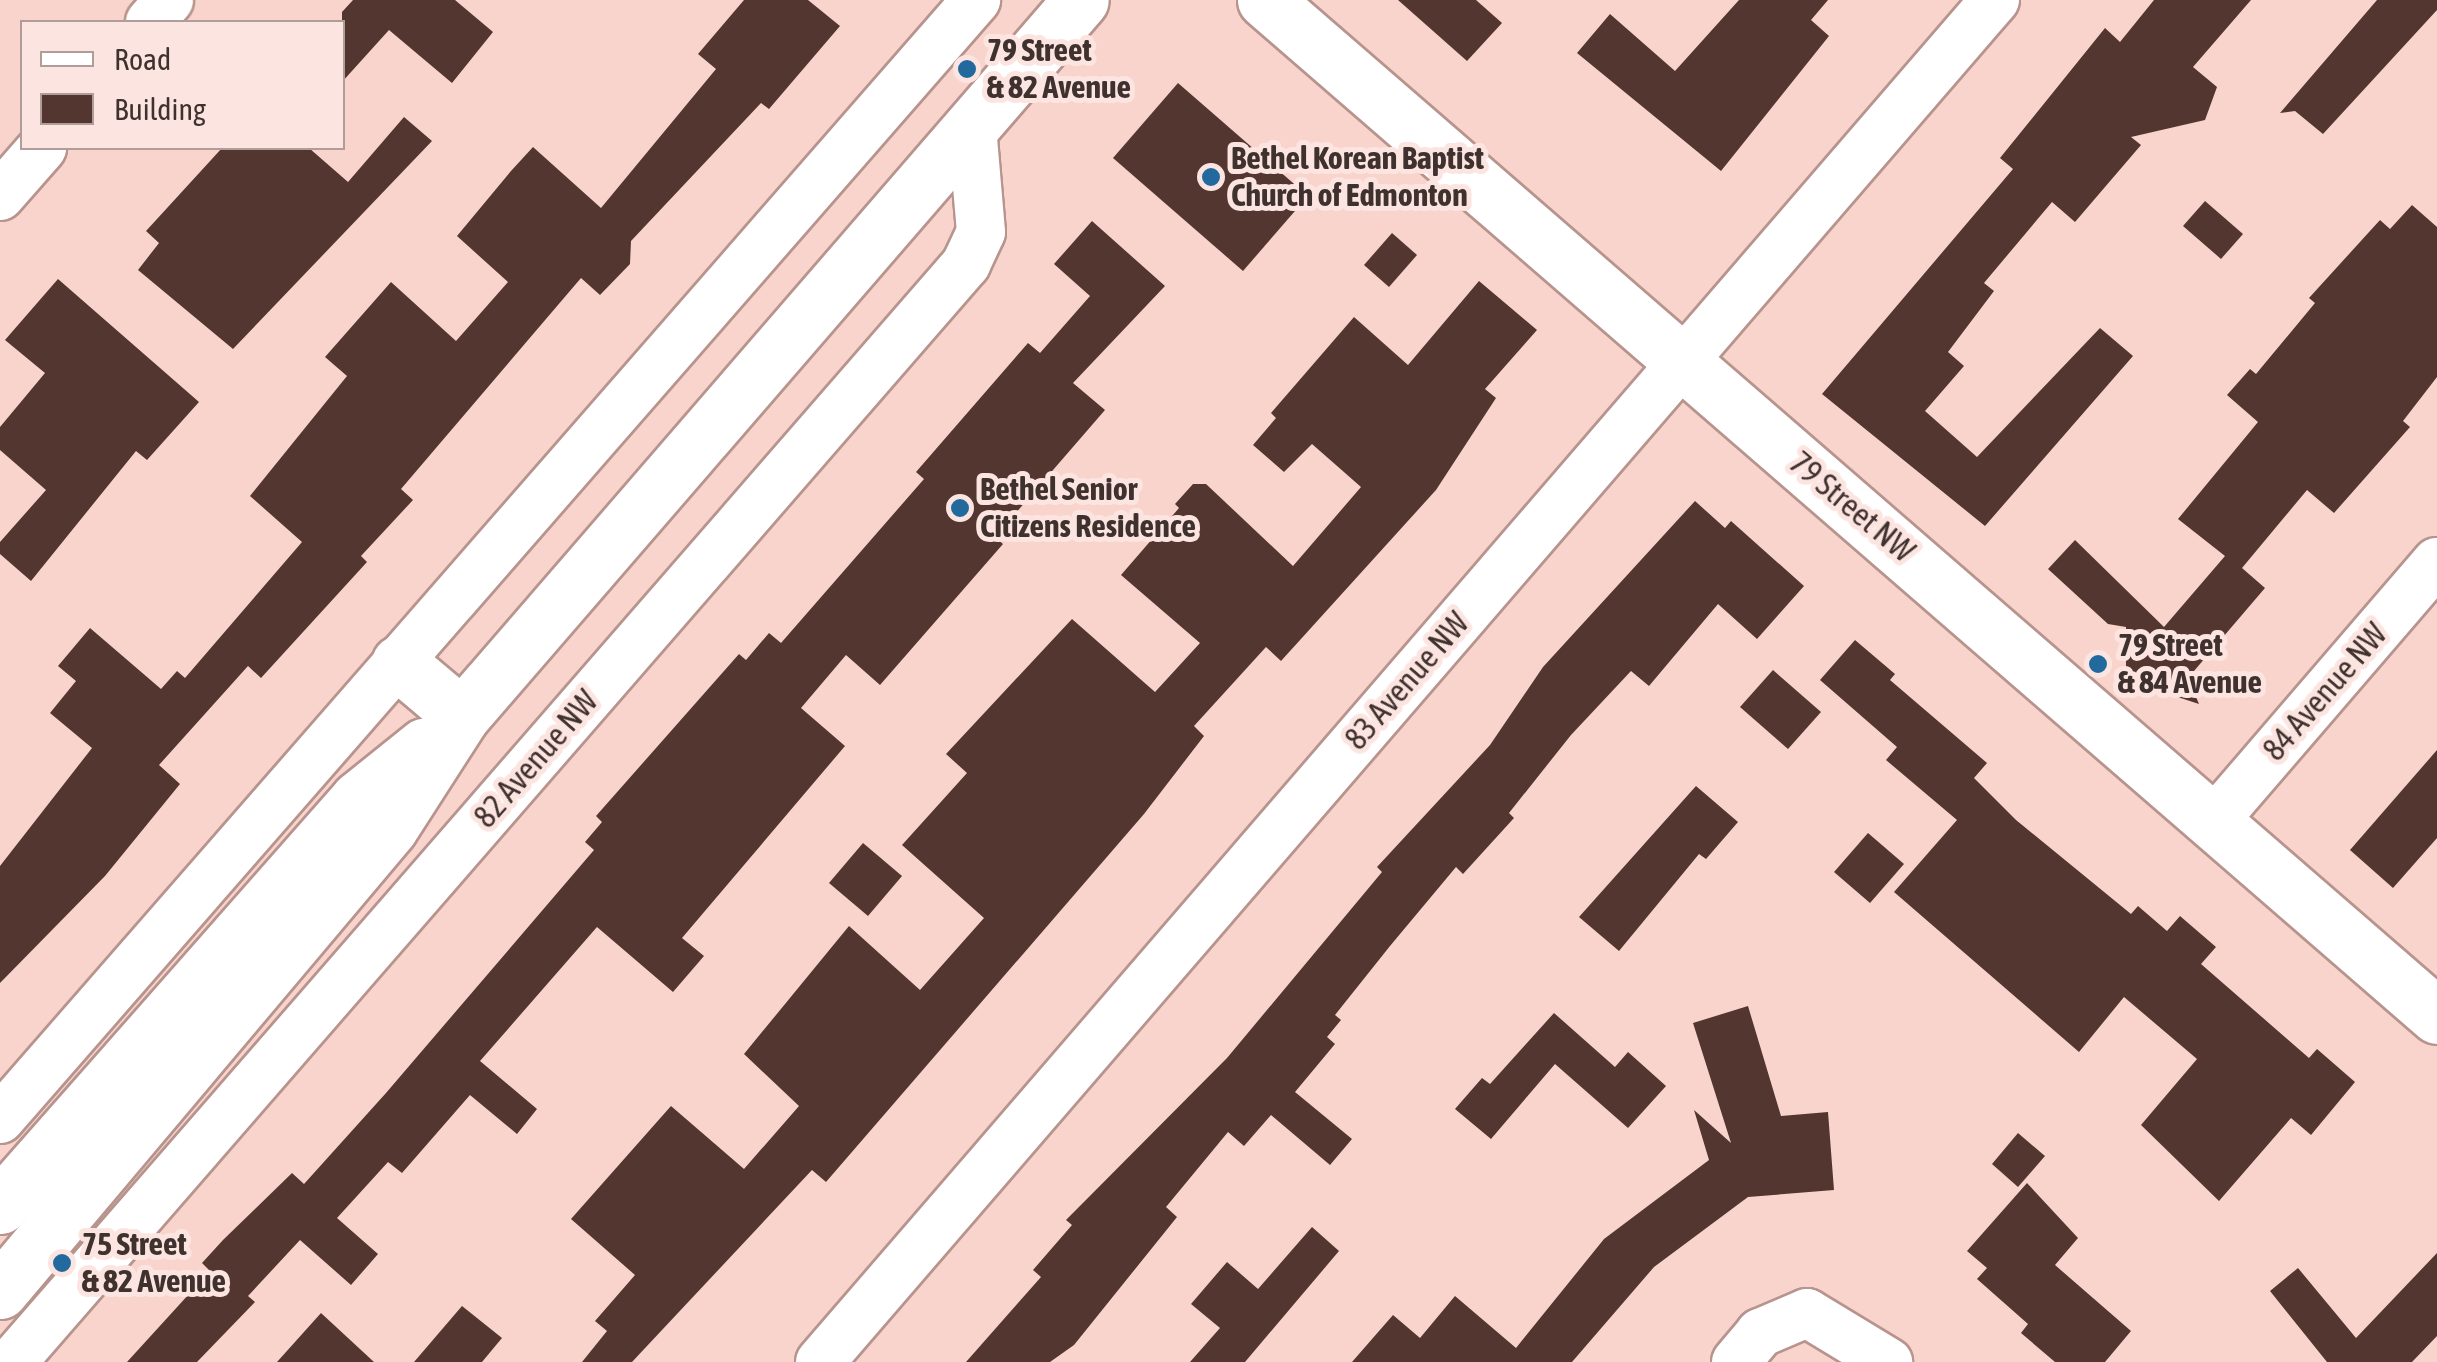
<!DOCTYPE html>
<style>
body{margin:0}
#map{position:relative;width:2437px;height:1362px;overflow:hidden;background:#f9d4cd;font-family:"Asap Condensed",sans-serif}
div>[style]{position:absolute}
.building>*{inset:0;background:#533630}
.roads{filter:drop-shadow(2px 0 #b7948d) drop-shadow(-2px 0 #b7948d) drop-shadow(0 2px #b7948d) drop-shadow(0 -2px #b7948d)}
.minor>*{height:48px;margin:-24px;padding:0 24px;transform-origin:24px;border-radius:24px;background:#fff}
.tertiary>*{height:55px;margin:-27.5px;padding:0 27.5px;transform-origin:27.5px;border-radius:27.5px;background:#fff}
.secondary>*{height:55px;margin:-27.5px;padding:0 27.5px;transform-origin:27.5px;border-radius:27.5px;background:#fff}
.dots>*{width:28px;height:28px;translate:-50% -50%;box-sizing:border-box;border:5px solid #fce5e1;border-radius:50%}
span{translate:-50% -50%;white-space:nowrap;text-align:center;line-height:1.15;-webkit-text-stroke:10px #fce5e1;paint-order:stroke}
.poi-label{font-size:32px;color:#3f312e;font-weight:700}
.left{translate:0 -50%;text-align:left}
.street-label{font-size:32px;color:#3f312e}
.legend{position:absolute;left:20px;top:20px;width:325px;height:130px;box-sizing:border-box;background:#fce5e1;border:2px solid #b09d99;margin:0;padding:12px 18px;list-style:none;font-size:30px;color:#3f312e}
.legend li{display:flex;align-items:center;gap:20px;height:50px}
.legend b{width:50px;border:2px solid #b09d99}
</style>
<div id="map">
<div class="building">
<div style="clip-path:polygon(353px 0,455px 0,493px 32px,452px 83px,389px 30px,342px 82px,342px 12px)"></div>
<div style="clip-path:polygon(744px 0,808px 0,840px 26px,769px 109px,761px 103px,631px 241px,630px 264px,600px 295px,581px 278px,401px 489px,413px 500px,361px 556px,367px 562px,261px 678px,248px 666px,159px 765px,180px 784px,105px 876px,0 983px,0 866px,92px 748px,50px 713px,76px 681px,58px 666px,90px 628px,161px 689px,177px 671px,185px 678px,302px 542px,250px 496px,347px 376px,325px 357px,391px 282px,456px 341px,508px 282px,457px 236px,511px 171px,533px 147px,601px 208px,716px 69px,698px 54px)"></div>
<div style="clip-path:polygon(1398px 0,1476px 0,1502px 23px,1467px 61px)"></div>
<div style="clip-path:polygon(1739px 0,1828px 0,1811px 20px,1829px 36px,1721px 171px,1577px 53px,1610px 14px,1675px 71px)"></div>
<div style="clip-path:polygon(2154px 0,2251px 0,2193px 67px,2217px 87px,2205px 120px,2131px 137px,2141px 145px,2075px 222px,2052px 202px,1984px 283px,1994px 291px,1948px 352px,1964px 366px,1925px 411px,1977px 457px,2100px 328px,2133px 356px,1985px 526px,1822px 394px,2013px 169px,2000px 158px,2105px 28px,2120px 42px)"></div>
<div style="clip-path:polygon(2377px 0,2437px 0,2437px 10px,2323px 134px,2295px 111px,2280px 113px)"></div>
<div style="clip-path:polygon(1178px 83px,1308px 196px,1243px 271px,1113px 158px)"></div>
<div style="clip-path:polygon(404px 117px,432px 141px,233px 349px,138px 270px,159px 243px,146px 231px,222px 148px,309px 148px,348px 182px)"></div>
<div style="clip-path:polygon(2205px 201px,2243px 234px,2221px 259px,2183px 226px)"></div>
<div style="clip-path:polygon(2412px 205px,2437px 227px,2437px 377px,2403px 421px,2410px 427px,2334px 513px,2307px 490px,2242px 568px,2265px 588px,2188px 678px,2199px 704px,2144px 686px,2146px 675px,2126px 670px,2126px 627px,2108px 624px,2048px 569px,2075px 540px,2164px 627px,2225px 556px,2178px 519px,2258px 422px,2227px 395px,2250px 369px,2256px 374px,2315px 303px,2309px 298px,2380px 220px,2390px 229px)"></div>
<div style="clip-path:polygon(1092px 221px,1165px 286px,1073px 383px,1105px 410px,995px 537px,1003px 544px,880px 685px,846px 655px,801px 708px,845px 746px,682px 938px,704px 956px,673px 992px,597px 927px,480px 1061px,537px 1109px,517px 1134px,470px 1095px,402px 1173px,388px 1162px,337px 1218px,378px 1254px,351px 1285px,300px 1240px,248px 1296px,255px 1302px,197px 1362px,127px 1362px,210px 1271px,202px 1263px,223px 1240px,292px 1173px,304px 1184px,386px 1093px,594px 850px,585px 842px,602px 822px,596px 816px,739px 654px,746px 660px,769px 633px,781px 643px,924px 479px,916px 472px,1028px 343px,1040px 353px,1090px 296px,1054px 264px)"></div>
<div style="clip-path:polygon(1392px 233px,1417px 255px,1389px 287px,1364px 265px)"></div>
<div style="clip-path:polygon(58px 279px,199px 402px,147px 460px,136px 451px,31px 581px,0 554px,0 542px,46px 490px,0 450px,0 427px,45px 373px,5px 340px)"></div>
<div style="clip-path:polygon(1479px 281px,1537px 330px,1485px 389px,1496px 398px,1436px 490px,1281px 661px,1266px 647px,1194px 726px,1204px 736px,1144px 814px,826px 1182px,812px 1170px,632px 1362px,582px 1362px,607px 1331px,595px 1321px,635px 1275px,571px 1219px,671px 1106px,744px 1169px,799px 1106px,744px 1054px,849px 926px,920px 990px,984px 918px,902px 845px,967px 773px,946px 754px,1072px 619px,1155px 692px,1200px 643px,1121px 575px,1179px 508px,1175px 504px,1193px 484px,1206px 484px,1293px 566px,1361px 487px,1312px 444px,1284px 472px,1253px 445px,1276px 418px,1271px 413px,1354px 317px,1408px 365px)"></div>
<div style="clip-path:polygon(1695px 501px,1725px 528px,1731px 521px,1804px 586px,1757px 639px,1718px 604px,1649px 686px,1631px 671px,1571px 735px,1509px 813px,1514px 818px,1463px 874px,1456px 867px,1390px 946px,1335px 1015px,1341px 1020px,1327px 1037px,1335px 1044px,1295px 1092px,1352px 1139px,1330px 1165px,1271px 1115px,1244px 1146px,1228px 1132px,1166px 1207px,1177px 1217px,1074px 1345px,1050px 1362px,966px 1362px,1041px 1277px,1033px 1270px,1072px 1225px,1066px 1220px,1227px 1058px,1382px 872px,1377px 867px,1490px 745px,1543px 667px)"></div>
<div style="clip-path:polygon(1855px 640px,1895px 674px,1890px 680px,1987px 763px,1974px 778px,2016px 820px,2131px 914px,2138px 906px,2167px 931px,2180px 916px,2216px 947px,2201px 964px,2309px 1058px,2317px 1049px,2355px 1082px,2311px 1135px,2291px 1118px,2219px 1201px,2141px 1125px,2197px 1059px,2124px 997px,2079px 1052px,1894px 892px,1957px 820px,1886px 760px,1897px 747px,1820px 680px)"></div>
<div style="clip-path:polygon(1773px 670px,1821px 712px,1788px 749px,1740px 707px)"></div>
<div style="clip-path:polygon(2437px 750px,2437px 838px,2393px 888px,2350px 850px)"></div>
<div style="clip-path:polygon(1696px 786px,1738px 822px,1706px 859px,1699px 854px,1619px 951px,1579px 917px)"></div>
<div style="clip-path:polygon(1868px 833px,1904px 864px,1870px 903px,1834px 872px)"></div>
<div style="clip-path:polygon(863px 843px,902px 876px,868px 916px,829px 883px)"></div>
<div style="clip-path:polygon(1748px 1006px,1781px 1116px,1828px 1112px,1834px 1190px,1748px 1197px,1654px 1267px,1572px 1362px,1352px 1362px,1393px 1315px,1420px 1338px,1455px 1296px,1516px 1348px,1604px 1239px,1709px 1160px,1694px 1110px,1731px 1143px,1693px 1023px)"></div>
<div style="clip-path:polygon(1554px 1013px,1615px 1067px,1628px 1052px,1666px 1086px,1628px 1128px,1555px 1064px,1491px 1139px,1455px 1109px,1482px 1078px,1490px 1084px)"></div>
<div style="clip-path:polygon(2018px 1133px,2045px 1156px,2018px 1187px,1992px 1164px)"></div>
<div style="clip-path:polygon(2027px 1183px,2078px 1238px,2055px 1265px,2131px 1331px,2105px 1362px,2055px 1362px,2021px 1333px,2028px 1324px,1977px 1279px,1987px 1268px,1967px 1251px)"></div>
<div style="clip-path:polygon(1312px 1227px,1339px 1251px,1245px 1362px,1190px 1362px,1220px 1328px,1191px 1304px,1227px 1262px,1258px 1289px)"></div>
<div style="clip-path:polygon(2437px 1253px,2437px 1336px,2412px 1362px,2327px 1362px,2270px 1291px,2298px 1268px,2356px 1338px)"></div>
<div style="clip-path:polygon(462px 1306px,502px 1338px,482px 1362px,414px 1362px)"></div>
<div style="clip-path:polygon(321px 1313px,374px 1362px,277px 1362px)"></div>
</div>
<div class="roads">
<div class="minor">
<div style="left:150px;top:22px;width:29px;rotate:-49deg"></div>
<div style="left:0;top:196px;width:64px;rotate:-48.8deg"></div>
<div style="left:2213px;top:822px;width:343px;rotate:-49.3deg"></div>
<div style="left:0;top:1119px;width:1485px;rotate:-48.9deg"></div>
<div style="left:12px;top:1362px;width:1455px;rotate:-49.01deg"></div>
<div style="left:966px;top:264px;width:35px;rotate:-65deg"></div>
<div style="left:981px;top:232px;width:106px;rotate:-94.9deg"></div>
<div style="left:820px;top:1362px;width:1799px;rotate:-49.22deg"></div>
<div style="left:1736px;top:1362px;width:38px;rotate:-50deg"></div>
<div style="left:1760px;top:1333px;width:51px;rotate:-23.1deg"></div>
<div style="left:1807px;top:1313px;width:95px;rotate:31.2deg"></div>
</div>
<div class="tertiary">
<div style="left:1265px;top:0;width:1551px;rotate:40.92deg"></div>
</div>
<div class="secondary">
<div style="left:399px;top:663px;width:82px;rotate:40.1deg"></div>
<div style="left:0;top:1206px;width:542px;rotate:-48.66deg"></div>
<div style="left:358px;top:799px;width:85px;rotate:-38.8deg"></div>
<div style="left:0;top:1291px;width:605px;rotate:-49.89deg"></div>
<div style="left:390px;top:828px;width:133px;rotate:-57.3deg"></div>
<div style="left:462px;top:716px;width:946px;rotate:-49.16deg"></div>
</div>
</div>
<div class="dots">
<div style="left:967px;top:69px;background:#226a9e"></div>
<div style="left:1211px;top:177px;background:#226a9e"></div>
<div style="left:960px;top:508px;background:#226a9e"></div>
<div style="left:2098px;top:664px;background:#226a9e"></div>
<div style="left:62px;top:1263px;background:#226a9e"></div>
</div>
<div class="poi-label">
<span class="left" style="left:987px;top:69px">79 Street<br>&amp; 82 Avenue</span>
<span class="left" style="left:1231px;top:177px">Bethel Korean Baptist<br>Church of Edmonton</span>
<span class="left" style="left:980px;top:508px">Bethel Senior<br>Citizens Residence</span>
<span class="left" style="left:2118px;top:664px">79 Street<br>&amp; 84 Avenue</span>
<span class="left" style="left:82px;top:1263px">75 Street<br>&amp; 82 Avenue</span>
</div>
<div class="street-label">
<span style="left:1852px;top:507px;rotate:40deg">79 Street NW</span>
<span style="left:1407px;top:681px;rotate:-49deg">83 Avenue NW</span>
<span style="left:2325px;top:692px;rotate:-49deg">84 Avenue NW</span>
<span style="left:536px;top:759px;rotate:-49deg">82 Avenue NW</span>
</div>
<ul class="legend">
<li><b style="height:12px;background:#fff"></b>Road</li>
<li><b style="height:28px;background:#533630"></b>Building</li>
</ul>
</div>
